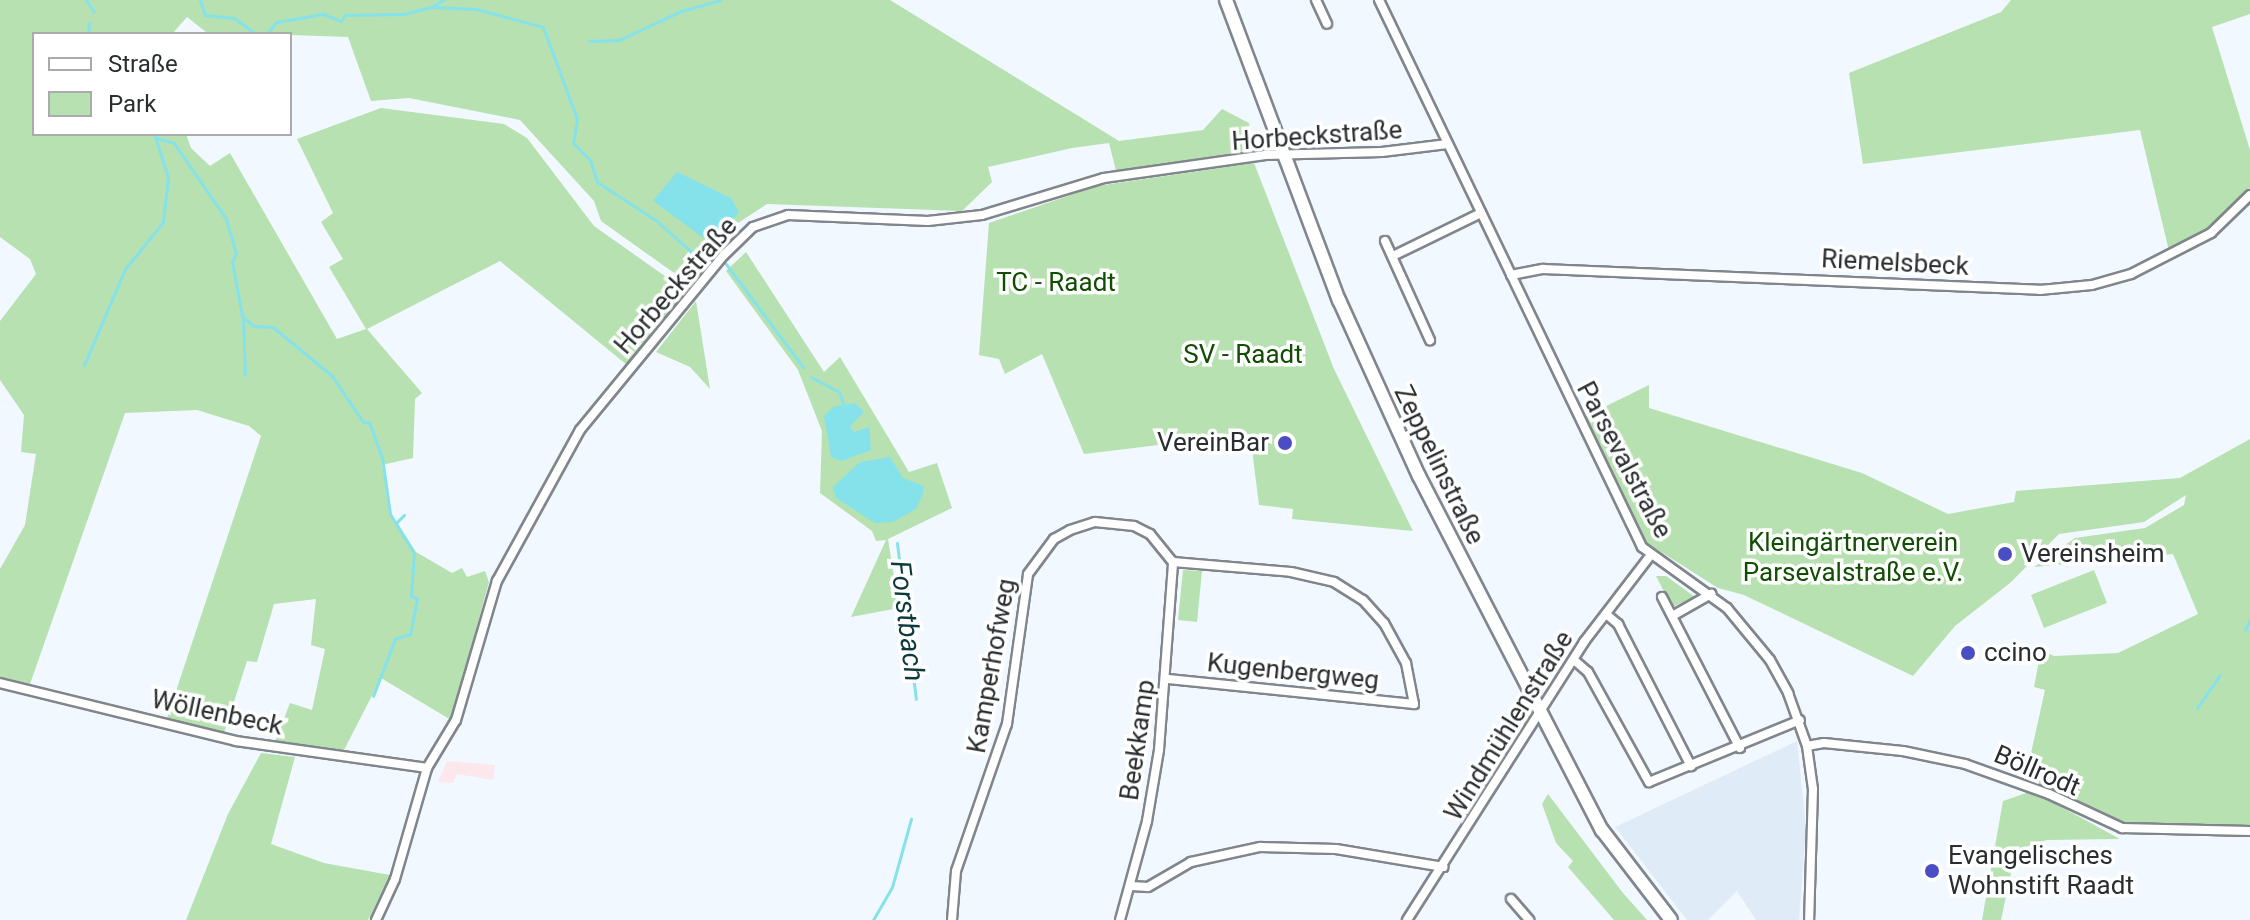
<!DOCTYPE html>
<meta charset="utf-8">
<style>
body{margin:0}
#map{position:relative;width:2250px;height:920px;overflow:hidden;background:#f1f8ff;font-family:Roboto,sans-serif}
div>[style]{position:absolute}
.built>*{inset:0;background:#dfecf8}
.industrial>*{inset:0;background:#fce7ec}
.green>*{inset:0;background:#b7e1b0}
.water>*{inset:0;background:#86e2ea}
.stream>*{height:3px;margin:-1.5px;padding:0 1.5px;transform-origin:1.5px;border-radius:1.5px;background:#86e2ea}
.roads{filter:drop-shadow(2px 0 #80868c) drop-shadow(-2px 0 #80868c) drop-shadow(0 2px #80868c) drop-shadow(0 -2px #80868c)}
.street>*{height:8px;margin:-4px;padding:0 4px;transform-origin:4px;border-radius:4px;background:#fff}
.secondary>*{height:12px;margin:-6px;padding:0 6px;transform-origin:6px;border-radius:6px;background:#fff}
.dots>*{width:22px;height:22px;translate:-50% -50%;box-sizing:border-box;border:4px solid #fff;border-radius:50%}
span{translate:-50% -50%;white-space:nowrap;text-align:center;line-height:1.15;-webkit-text-stroke:7px #fff;paint-order:stroke}
.street-label{font-size:26px;color:#2b2e30}
.park-label{font-size:26px;color:#114e03}
.poi-label{font-size:26px;color:#2b2e30}
.right{translate:-100% -50%;text-align:right}
.left{translate:0 -50%;text-align:left}
.water-label{font-size:28px;color:#0d3a3d;font-style:italic}
.legend{position:absolute;left:32px;top:32px;width:260px;height:104px;box-sizing:border-box;background:#fff;border:2px solid #aaabac;margin:0;padding:10px 14px;list-style:none;font-size:24px;color:#2b2e30}
.legend li{display:flex;align-items:center;gap:16px;height:40px}
.legend b{width:40px;border:2px solid #aaabac}
</style>
<div id="map">
<div class="built">
<div style="clip-path:polygon(1797px 741px,1806px 827px,1799px 920px,1756px 920px,1737px 891px,1708px 920px,1687px 920px,1615px 827px)"></div>
</div>
<div class="industrial">
<div style="clip-path:polygon(447px 761px,495px 765px,493px 780px,457px 774px,453px 783px,438px 782px)"></div>
</div>
<div class="green">
<div style="clip-path:polygon(0 0,890px 0,1119px 141px,1203px 130px,1222px 109px,1249px 123px,1253px 150px,1116px 171px,1109px 143px,1072px 148px,988px 167px,992px 182px,962px 211px,767px 204px,738px 223px,691px 285px,601px 221px,594px 201px,520px 120px,409px 98px,371px 101px,348px 37px,206px 32px,187px 17px,172px 34px,34px 34px,34px 134px,186px 134px,191px 148px,210px 166px,230px 153px,337px 339px,366px 329px,329px 267px,343px 259px,321px 222px,333px 213px,297px 139px,381px 108px,504px 124px,527px 138px,594px 226px,686px 291px,627px 365px,500px 261px,367px 329px,422px 393px,415px 399px,413px 458px,382px 465px,391px 513px,416px 552px,452px 573px,462px 568px,467px 577px,485px 571px,489px 582px,451px 720px,381px 678px,344px 750px,275px 742px,290px 703px,312px 710px,325px 649px,311px 645px,316px 599px,274px 604px,257px 662px,247px 661px,224px 733px,167px 718px,261px 436px,249px 426px,197px 410px,125px 413px,30px 684px,0 677px,0 569px,25px 525px,36px 454px,21px 452px,24px 415px,0 380px,0 321px,36px 274px,30px 259px,0 237px)"></div>
<div style="clip-path:polygon(2011px 0,2250px 0,2250px 14px,2212px 27px,2250px 150px,2250px 189px,2232px 211px,2170px 255px,2140px 130px,1863px 164px,1849px 73px,2001px 12px)"></div>
<div style="clip-path:polygon(1254px 163px,1334px 369px,1413px 531px,1292px 519px,1293px 509px,1259px 505px,1250px 434px,1084px 454px,1042px 354px,1005px 374px,999px 359px,979px 355px,989px 223px,1097px 186px)"></div>
<div style="clip-path:polygon(746px 252px,824px 372px,840px 357px,909px 472px,937px 463px,952px 508px,888px 539px,899px 608px,851px 617px,886px 540px,876px 541px,872px 531px,820px 493px,822px 431px,798px 370px,726px 271px)"></div>
<div style="clip-path:polygon(696px 301px,710px 389px,690px 367px,656px 352px)"></div>
<div style="clip-path:polygon(1649px 385px,1649px 408px,1862px 473px,1948px 514px,2014px 502px,2016px 491px,2180px 478px,2250px 439px,2250px 826px,2118px 823px,2025px 780px,2045px 690px,2034px 687px,2041px 650px,2054px 656px,2118px 653px,2198px 614px,2173px 554px,2034px 567px,2075px 538px,2145px 528px,2184px 505px,2186px 495px,2144px 522px,2059px 534px,2010px 583px,1955px 626px,1913px 676px,1744px 595px,1718px 588px,1647px 543px,1584px 417px)"></div>
<div style="clip-path:polygon(1183px 570px,1202px 571px,1197px 622px,1178px 620px)"></div>
<div style="clip-path:polygon(2094px 570px,2107px 603px,2044px 628px,2031px 595px)"></div>
<div style="clip-path:polygon(1656px 576px,1666px 576px,1695px 597px,1672px 607px)"></div>
<div style="clip-path:polygon(261px 753px,295px 757px,271px 844px,324px 863px,390px 875px,368px 920px,186px 920px,228px 814px)"></div>
<div style="clip-path:polygon(2032px 791px,2120px 839px,2047px 840px,2028px 846px,2013px 863px,2001px 920px,1982px 920px,2003px 801px)"></div>
<div style="clip-path:polygon(1548px 794px,1623px 893px,1647px 920px,1614px 920px,1568px 867px,1573px 861px,1556px 843px,1542px 804px)"></div>
</div>
<div class="water">
<div style="clip-path:polygon(677px 172px,731px 198px,739px 212px,713px 245px,653px 201px)"></div>
<div style="clip-path:polygon(855px 403px,864px 412px,850px 426px,854px 432px,869px 427px,871px 450px,842px 461px,831px 457px,824px 416px,833px 407px)"></div>
<div style="clip-path:polygon(890px 457px,903px 478px,924px 486px,923px 494px,916px 509px,893px 522px,875px 523px,836px 498px,833px 487px,860px 462px)"></div>
</div>
<div class="stream">
<div style="left:86px;top:0;width:14px;rotate:56deg"></div>
<div style="left:200px;top:0;width:16px;rotate:72deg"></div>
<div style="left:205px;top:15px;width:29px;rotate:6deg"></div>
<div style="left:234px;top:18px;width:27px;rotate:36deg"></div>
<div style="left:433px;top:6px;width:12px;rotate:-31deg"></div>
<div style="left:88px;top:34px;width:11px;rotate:-85deg"></div>
<div style="left:267px;top:34px;width:15px;rotate:-53deg"></div>
<div style="left:276px;top:22px;width:48px;rotate:-9.7deg"></div>
<div style="left:323px;top:14px;width:19px;rotate:21deg"></div>
<div style="left:341px;top:21px;width:7px;rotate:-56deg"></div>
<div style="left:345px;top:15px;width:59px;rotate:-1deg"></div>
<div style="left:404px;top:14px;width:28px;rotate:-15deg"></div>
<div style="left:431px;top:7px;width:45px;rotate:2.5deg"></div>
<div style="left:476px;top:9px;width:69px;rotate:15deg"></div>
<div style="left:543px;top:27px;width:98px;rotate:69.7deg"></div>
<div style="left:577px;top:119px;width:24px;rotate:99deg"></div>
<div style="left:573px;top:143px;width:24px;rotate:45deg"></div>
<div style="left:590px;top:160px;width:23px;rotate:72deg"></div>
<div style="left:597px;top:182px;width:72px;rotate:33deg"></div>
<div style="left:657px;top:221px;width:55px;rotate:42.1deg"></div>
<div style="left:698px;top:258px;width:16px;rotate:-7deg"></div>
<div style="left:589px;top:41px;width:30px;rotate:-2deg"></div>
<div style="left:619px;top:40px;width:68px;rotate:-25.1deg"></div>
<div style="left:681px;top:11px;width:41px;rotate:-15.4deg"></div>
<div style="left:157px;top:138px;width:18px;rotate:16deg"></div>
<div style="left:174px;top:143px;width:92px;rotate:55.6deg"></div>
<div style="left:226px;top:219px;width:35px;rotate:74deg"></div>
<div style="left:236px;top:253px;width:10px;rotate:114deg"></div>
<div style="left:232px;top:262px;width:55px;rotate:79.5deg"></div>
<div style="left:242px;top:316px;width:16px;rotate:40deg"></div>
<div style="left:254px;top:326px;width:19px;rotate:3deg"></div>
<div style="left:273px;top:327px;width:77px;rotate:39.7deg"></div>
<div style="left:332px;top:376px;width:55px;rotate:56deg"></div>
<div style="left:363px;top:422px;width:6px"></div>
<div style="left:369px;top:422px;width:37px;rotate:70deg"></div>
<div style="left:382px;top:457px;width:58px;rotate:82deg"></div>
<div style="left:390px;top:514px;width:46px;rotate:58.4deg"></div>
<div style="left:414px;top:553px;width:43px;rotate:94deg"></div>
<div style="left:411px;top:596px;width:7px;rotate:27deg"></div>
<div style="left:417px;top:599px;width:36px;rotate:101deg"></div>
<div style="left:410px;top:634px;width:16px;rotate:162deg"></div>
<div style="left:395px;top:639px;width:61px;rotate:111.1deg"></div>
<div style="left:726px;top:264px;width:129px;rotate:53.2deg"></div>
<div style="left:243px;top:319px;width:56px;rotate:88deg"></div>
<div style="left:84px;top:365px;width:104px;rotate:-66.9deg"></div>
<div style="left:125px;top:269px;width:60px;rotate:-51deg"></div>
<div style="left:163px;top:222px;width:45px;rotate:-83.7deg"></div>
<div style="left:168px;top:177px;width:45px;rotate:-108deg"></div>
<div style="left:811px;top:377px;width:32px;rotate:28deg"></div>
<div style="left:839px;top:392px;width:15px;rotate:70deg"></div>
<div style="left:397px;top:522px;width:10px;rotate:-45deg"></div>
<div style="left:897px;top:543px;width:157px;rotate:83.1deg"></div>
<div style="left:2245px;top:630px;width:11px;rotate:-63deg"></div>
<div style="left:2197px;top:708px;width:40px;rotate:-55.1deg"></div>
<div style="left:873px;top:920px;width:38px;rotate:-60deg"></div>
<div style="left:892px;top:887px;width:71px;rotate:-74.4deg"></div>
</div>
<div class="roads">
<div class="street">
<div style="left:1316px;top:0;width:26px;rotate:65deg"></div>
<div style="left:1379px;top:0;width:607px;rotate:64.32deg"></div>
<div style="left:1642px;top:547px;width:105px;rotate:35.7deg"></div>
<div style="left:1727px;top:608px;width:67px;rotate:50.4deg"></div>
<div style="left:1770px;top:660px;width:38px;rotate:61deg"></div>
<div style="left:1788px;top:693px;width:56px;rotate:70.3deg"></div>
<div style="left:1807px;top:746px;width:43px;rotate:82.1deg"></div>
<div style="left:1813px;top:789px;width:131px;rotate:91.7deg"></div>
<div style="left:1385px;top:241px;width:109px;rotate:65.6deg"></div>
<div style="left:1395px;top:255px;width:96px;rotate:-26deg"></div>
<div style="left:1511px;top:275px;width:33px;rotate:-11deg"></div>
<div style="left:1543px;top:269px;width:497px;rotate:2.4deg"></div>
<div style="left:2040px;top:290px;width:52px;rotate:-5.5deg"></div>
<div style="left:2092px;top:285px;width:41px;rotate:-15.8deg"></div>
<div style="left:2131px;top:274px;width:90px;rotate:-27.1deg"></div>
<div style="left:2211px;top:233px;width:54px;rotate:-44.3deg"></div>
<div style="left:1662px;top:597px;width:170px;rotate:62.7deg"></div>
<div style="left:1606px;top:614px;width:16px;rotate:40deg"></div>
<div style="left:1618px;top:624px;width:160px;rotate:62.8deg"></div>
<div style="left:1674px;top:615px;width:43px;rotate:-29.6deg"></div>
<div style="left:1574px;top:660px;width:18px;rotate:41deg"></div>
<div style="left:1588px;top:672px;width:126px;rotate:61deg"></div>
<div style="left:1649px;top:782px;width:163px;rotate:-22.3deg"></div>
<div style="left:0;top:683px;width:243px;rotate:13.8deg"></div>
<div style="left:236px;top:741px;width:193px;rotate:8deg"></div>
<div style="left:1807px;top:746px;width:17px;rotate:-10deg"></div>
<div style="left:1824px;top:743px;width:79px;rotate:5.8deg"></div>
<div style="left:1903px;top:751px;width:63px;rotate:11.8deg"></div>
<div style="left:1965px;top:764px;width:89px;rotate:19.7deg"></div>
<div style="left:2049px;top:794px;width:81px;rotate:25deg"></div>
<div style="left:2122px;top:828px;width:128px;rotate:1.3deg"></div>
<div style="left:1131px;top:886px;width:17px;rotate:3deg"></div>
<div style="left:1148px;top:887px;width:50px;rotate:-30.2deg"></div>
<div style="left:1191px;top:862px;width:71px;rotate:-12.3deg"></div>
<div style="left:1260px;top:847px;width:76px;rotate:1.5deg"></div>
<div style="left:1336px;top:849px;width:109px;rotate:9.5deg"></div>
<div style="left:1511px;top:899px;width:28px;rotate:49deg"></div>
<div style="left:376px;top:920px;width:45px;rotate:-65.1deg"></div>
<div style="left:395px;top:879px;width:116px;rotate:-73.9deg"></div>
<div style="left:427px;top:768px;width:56px;rotate:-58.9deg"></div>
<div style="left:456px;top:720px;width:145px;rotate:-73.6deg"></div>
<div style="left:497px;top:581px;width:172px;rotate:-61.2deg"></div>
<div style="left:580px;top:430px;width:227px;rotate:-50.6deg"></div>
<div style="left:724px;top:255px;width:40px;rotate:-44deg"></div>
<div style="left:753px;top:227px;width:37px;rotate:-19deg"></div>
<div style="left:788px;top:215px;width:140px;rotate:2.5deg"></div>
<div style="left:928px;top:221px;width:54px;rotate:-6.3deg"></div>
<div style="left:982px;top:215px;width:127px;rotate:-16.9deg"></div>
<div style="left:1104px;top:178px;width:163px;rotate:-8.1deg"></div>
<div style="left:1265px;top:155px;width:117px;rotate:-1.5deg"></div>
<div style="left:1382px;top:152px;width:66px;rotate:-6.9deg"></div>
<div style="left:952px;top:920px;width:49px;rotate:-85.3deg"></div>
<div style="left:956px;top:871px;width:156px;rotate:-70.9deg"></div>
<div style="left:1007px;top:724px;width:151px;rotate:-82deg"></div>
<div style="left:1028px;top:574px;width:44px;rotate:-53.4deg"></div>
<div style="left:1054px;top:539px;width:18px;rotate:-29deg"></div>
<div style="left:1070px;top:530px;width:26px;rotate:-18deg"></div>
<div style="left:1095px;top:522px;width:39px;rotate:6deg"></div>
<div style="left:1134px;top:526px;width:18px;rotate:27deg"></div>
<div style="left:1150px;top:534px;width:36px;rotate:51deg"></div>
<div style="left:1173px;top:562px;width:118px;rotate:4.8deg"></div>
<div style="left:1291px;top:572px;width:44px;rotate:13.1deg"></div>
<div style="left:1334px;top:582px;width:34px;rotate:32deg"></div>
<div style="left:1363px;top:600px;width:31px;rotate:48deg"></div>
<div style="left:1384px;top:623px;width:46px;rotate:61.2deg"></div>
<div style="left:1406px;top:663px;width:42px;rotate:79deg"></div>
<div style="left:1414px;top:704px;width:247px;rotate:-174.2deg"></div>
<div style="left:1120px;top:920px;width:103px;rotate:-74.7deg"></div>
<div style="left:1147px;top:821px;width:72px;rotate:-80.4deg"></div>
<div style="left:1159px;top:750px;width:189px;rotate:-85.7deg"></div>
<div style="left:1407px;top:920px;width:330px;rotate:-57.5deg"></div>
<div style="left:1584px;top:642px;width:108px;rotate:-52.5deg"></div>
</div>
<div class="secondary">
<div style="left:1226px;top:0;width:321px;rotate:69.4deg"></div>
<div style="left:1339px;top:300px;width:193px;rotate:65.6deg"></div>
<div style="left:1419px;top:476px;width:399px;rotate:62.7deg"></div>
<div style="left:1602px;top:830px;width:113px;rotate:52.5deg"></div>
</div>
</div>
<div class="dots">
<div style="left:1285px;top:443px;background:#4a4dc3"></div>
<div style="left:2005px;top:554px;background:#4a4dc3"></div>
<div style="left:1968px;top:653px;background:#4a4dc3"></div>
<div style="left:1932px;top:871px;background:#4a4dc3"></div>
</div>
<div class="street-label">
<span style="left:1317px;top:136px;rotate:-4deg">Horbeckstraße</span>
<span style="left:1895px;top:263px;rotate:3deg">Riemelsbeck</span>
<span style="left:676px;top:286px;rotate:-49deg">Horbeckstraße</span>
<span style="left:1624px;top:460px;rotate:62deg">Parsevalstraße</span>
<span style="left:1439px;top:465px;rotate:64deg">Zeppelinstraße</span>
<span style="left:992px;top:666px;rotate:-80deg">Kamperhofweg</span>
<span style="left:1293px;top:672px;rotate:6deg">Kugenbergweg</span>
<span style="left:217px;top:713px;rotate:12deg">Wöllenbeck</span>
<span style="left:1509px;top:726px;rotate:-58deg">Windmühlenstraße</span>
<span style="left:1138px;top:740px;rotate:-82deg">Beekkamp</span>
<span style="left:2037px;top:771px;rotate:23deg">Böllrodt</span>
</div>
<div class="park-label">
<span style="left:1056px;top:283px">TC - Raadt</span>
<span style="left:1243px;top:355px">SV - Raadt</span>
<span style="left:1853px;top:558px">Kleingärtnerverein<br>Parsevalstraße e.V.</span>
</div>
<div class="poi-label">
<span class="right" style="left:1269px;top:443px">VereinBar</span>
<span class="left" style="left:2021px;top:554px">Vereinsheim</span>
<span class="left" style="left:1984px;top:653px">ccino</span>
<span class="left" style="left:1948px;top:871px">Evangelisches<br>Wohnstift Raadt</span>
</div>
<div class="water-label">
<span style="left:907px;top:621px;rotate:83deg">Forstbach</span>
</div>
<ul class="legend">
<li><b style="height:10px;background:#fff"></b>Straße</li>
<li><b style="height:22px;background:#b7e1b0"></b>Park</li>
</ul>
</div>
